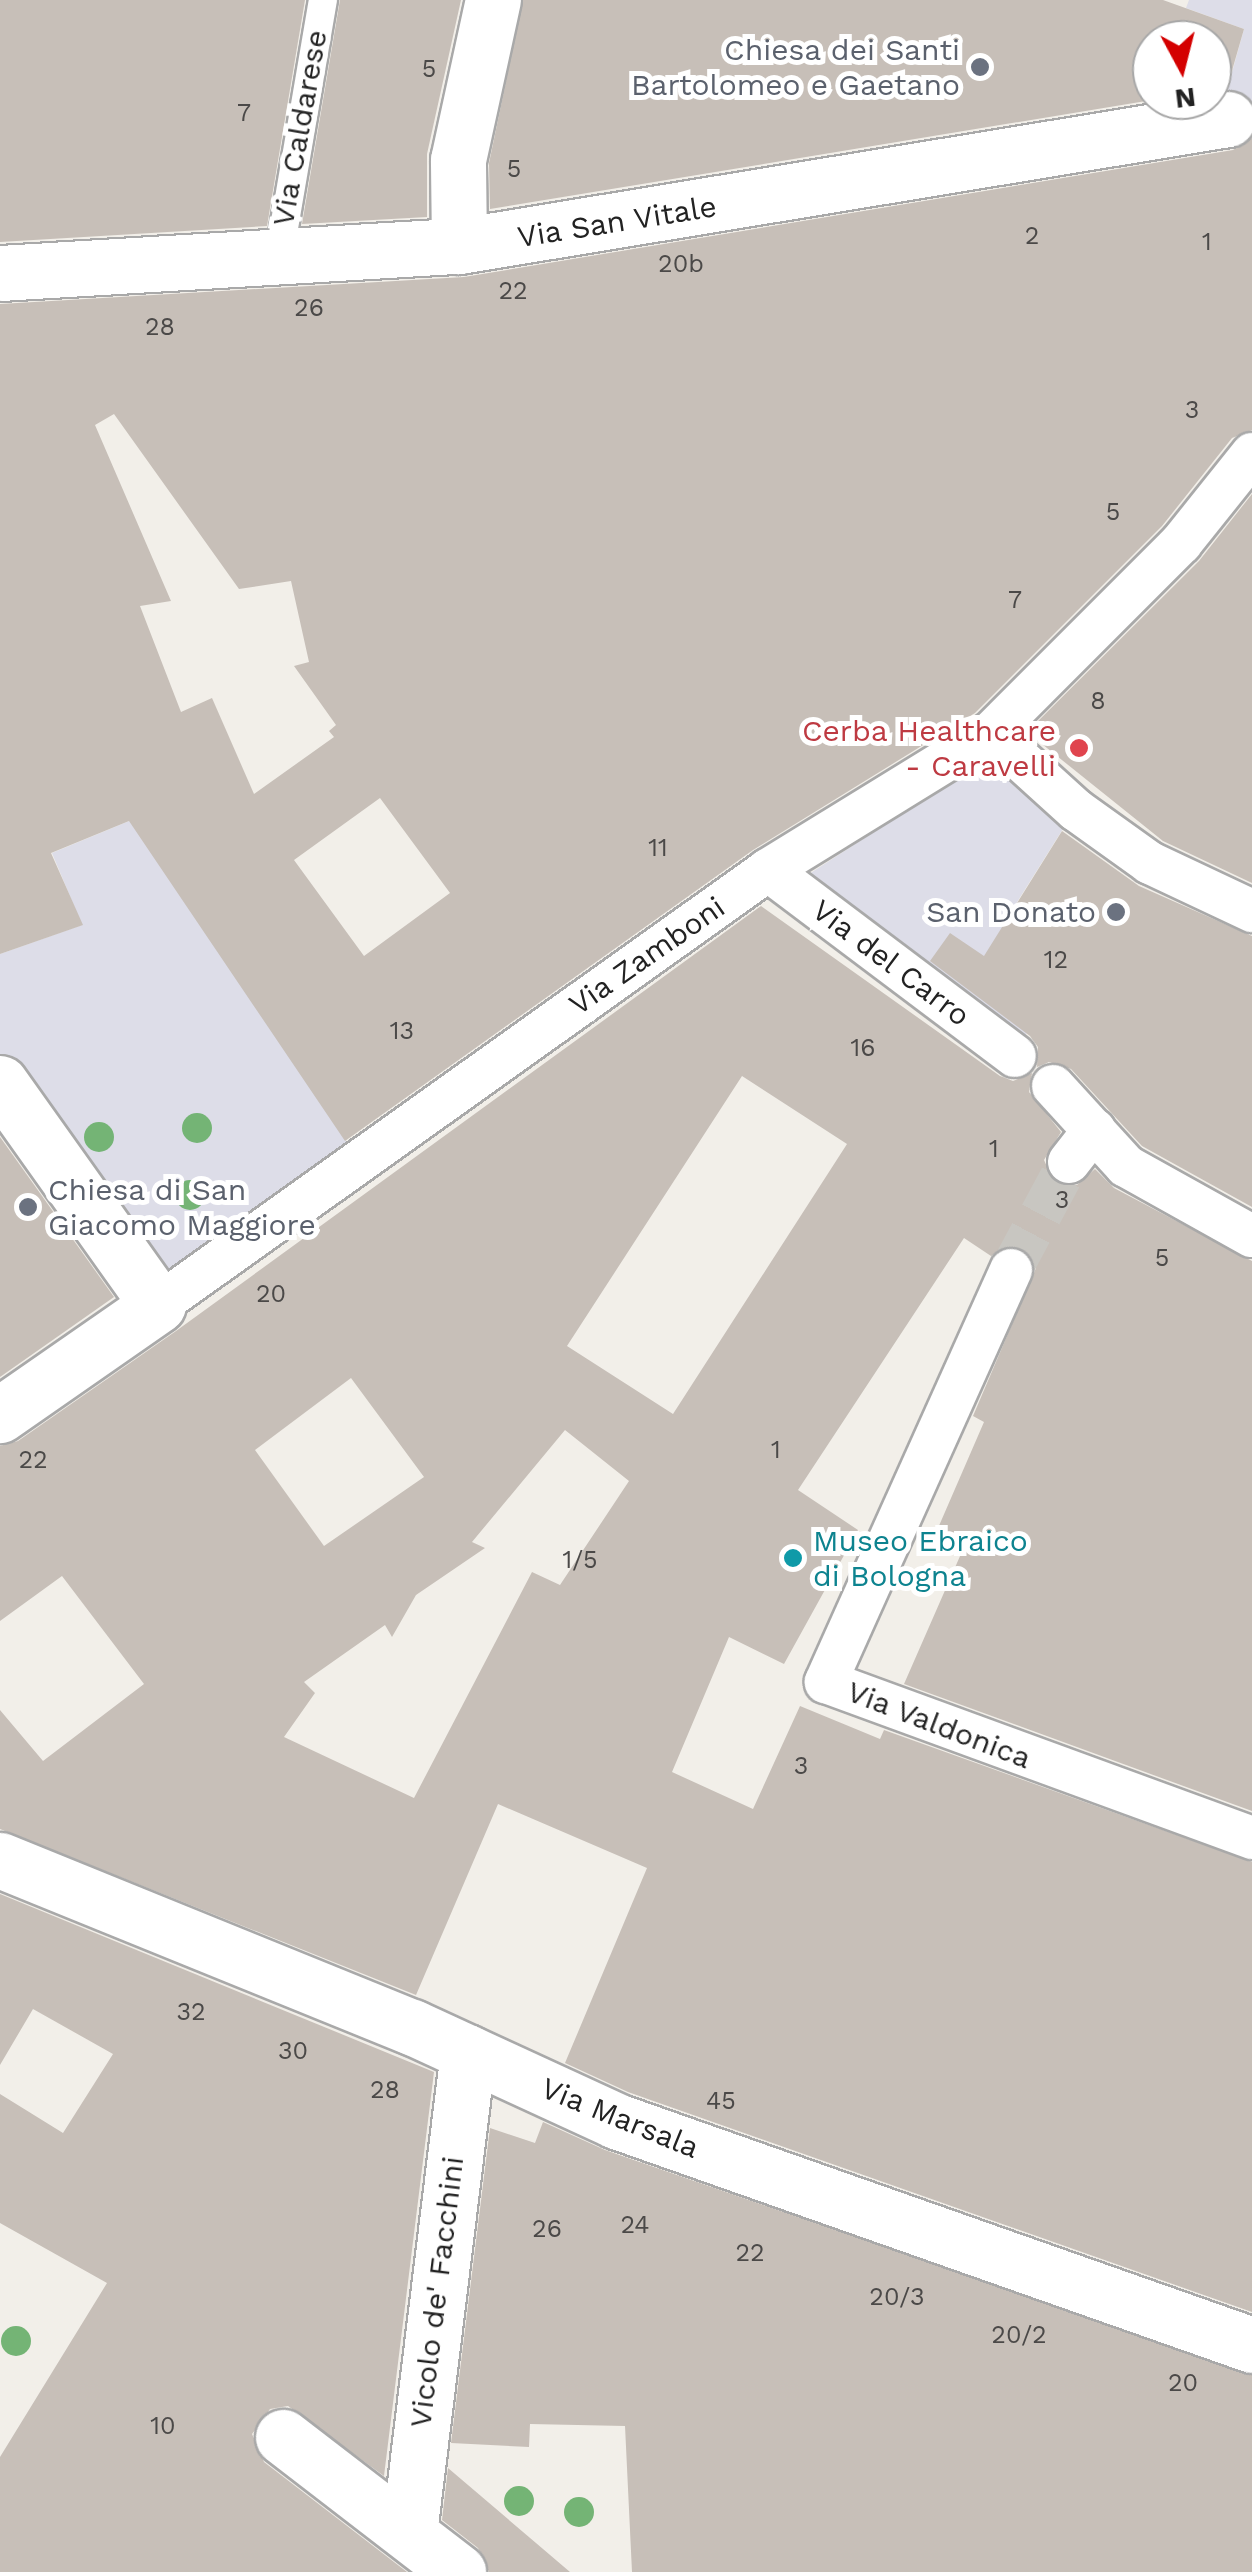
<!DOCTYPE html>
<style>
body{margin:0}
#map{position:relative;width:1252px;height:2572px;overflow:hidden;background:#f2efe9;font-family:"Work Sans",sans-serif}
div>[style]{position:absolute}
.plaza>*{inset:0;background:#dddde8}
.building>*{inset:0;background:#c7bfb8}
.pedestrian-tunnel>*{height:42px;margin-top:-21px;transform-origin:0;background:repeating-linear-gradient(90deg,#c8c6c1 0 42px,transparent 0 63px)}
.roads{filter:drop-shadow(2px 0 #a9a9a9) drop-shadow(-2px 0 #a9a9a9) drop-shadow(0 2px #a9a9a9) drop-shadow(0 -2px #a9a9a9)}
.service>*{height:28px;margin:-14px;padding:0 14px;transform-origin:14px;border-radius:14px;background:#fff}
.pedestrian>*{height:42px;margin:-21px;padding:0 21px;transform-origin:21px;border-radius:21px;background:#fff}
.minor>*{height:55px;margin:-27.5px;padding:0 27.5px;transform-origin:27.5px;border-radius:27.5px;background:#fff}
.tertiary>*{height:55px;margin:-27.5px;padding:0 27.5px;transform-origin:27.5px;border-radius:27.5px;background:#fff}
.trees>*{width:30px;height:30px;margin:-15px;border-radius:50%;background:#74b475}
.dots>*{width:28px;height:28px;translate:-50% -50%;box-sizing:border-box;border:5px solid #fff;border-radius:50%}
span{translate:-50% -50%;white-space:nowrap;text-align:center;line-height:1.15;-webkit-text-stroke:10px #fff;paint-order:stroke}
.number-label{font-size:25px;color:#4b4948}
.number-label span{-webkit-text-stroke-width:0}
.worship-label{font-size:30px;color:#5b616d}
.right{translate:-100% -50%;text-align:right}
.left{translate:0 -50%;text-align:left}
.street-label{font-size:30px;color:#222}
.health-label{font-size:30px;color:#be3a42}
.culture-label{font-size:30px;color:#0d838f}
.north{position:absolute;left:1132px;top:20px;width:100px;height:100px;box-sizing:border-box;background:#fff;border:2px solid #a7a7a7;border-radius:50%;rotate:173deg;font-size:28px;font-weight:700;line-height:40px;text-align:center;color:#222}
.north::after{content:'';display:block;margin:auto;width:35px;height:45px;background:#d40000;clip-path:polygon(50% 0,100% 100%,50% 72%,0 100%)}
</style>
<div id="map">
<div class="plaza">
<div style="clip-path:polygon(1189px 0,1252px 0,1252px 136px,1231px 138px,1226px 94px,1244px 29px,1186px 8px)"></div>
<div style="clip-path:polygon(1005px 747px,1066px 824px,1014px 907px,1032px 1023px,1015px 1056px,789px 887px)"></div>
<div style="clip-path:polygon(134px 819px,348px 1144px,127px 1305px,0 1130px,0 954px,82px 925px,52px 853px)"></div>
</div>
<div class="building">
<div style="clip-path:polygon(0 0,305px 0,267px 226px,0 242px)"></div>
<div style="clip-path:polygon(340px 0,461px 0,427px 154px,427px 217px,302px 224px)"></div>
<div style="clip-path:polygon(523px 0,1163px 0,1244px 29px,1227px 88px,1212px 90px,1212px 40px,1152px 40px,1152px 100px,490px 209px,489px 163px)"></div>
<div style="clip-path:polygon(evenodd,1252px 138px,1252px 430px,1232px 438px,1162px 526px,975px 713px,753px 850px,345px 1141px,129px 821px,51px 853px,83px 925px,0 954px,0 304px,464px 277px,1233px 150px,1252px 138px,114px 414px,239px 589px,291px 581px,309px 662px,294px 666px,336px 725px,329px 731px,334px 737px,254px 794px,212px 698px,181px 712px,140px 606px,171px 601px,95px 425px,114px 414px,1252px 138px,380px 798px,450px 893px,364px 956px,294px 860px,380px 798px)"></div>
<div style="clip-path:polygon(1252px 494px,1252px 883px,1163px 841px,1027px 732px,1199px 561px)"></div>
<div style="clip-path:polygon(1062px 831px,1139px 886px,1252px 936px,1252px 1207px,1142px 1146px,1071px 1069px,1049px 1062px,1037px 1067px,1038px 1047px,1030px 1036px,930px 961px,950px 933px,984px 956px)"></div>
<div style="clip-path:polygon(evenodd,761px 906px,1000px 1076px,1013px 1081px,1032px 1073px,1029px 1092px,1061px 1132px,1044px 1160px,1054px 1182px,1077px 1185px,1095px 1169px,1114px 1188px,1252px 1261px,1252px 1811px,904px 1684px,964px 1547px,935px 1535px,984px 1422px,973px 1416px,1036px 1268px,1020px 1247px,1008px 1245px,991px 1256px,964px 1238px,798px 1490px,858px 1530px,784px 1664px,729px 1637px,672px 1772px,753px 1809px,800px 1706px,880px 1739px,884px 1730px,1252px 1862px,1252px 2312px,628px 2092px,565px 2063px,647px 1868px,498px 1804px,416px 1995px,0 1829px,0 1710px,43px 1761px,144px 1684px,62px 1576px,0 1621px,0 1446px,18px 1441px,176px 1331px,761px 906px,742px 1076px,847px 1144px,673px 1414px,567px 1346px,742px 1076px,761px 906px,351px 1378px,424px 1477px,324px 1546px,255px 1450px,351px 1378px,761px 906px,565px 1430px,629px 1481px,560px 1585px,532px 1572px,414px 1798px,284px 1737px,315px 1693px,304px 1682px,385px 1625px,392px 1637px,416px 1595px,485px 1548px,472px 1542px,565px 1430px)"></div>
<div style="clip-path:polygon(0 1137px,114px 1297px,0 1377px)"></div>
<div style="clip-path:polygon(0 1894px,434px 2072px,384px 2476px,288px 2406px,270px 2409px,252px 2434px,264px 2462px,407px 2572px,0 2572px,0 2457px,107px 2283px,0 2223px,0 2094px,63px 2133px,113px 2054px,33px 2009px,0 2065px)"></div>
<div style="clip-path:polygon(543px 2122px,605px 2150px,1252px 2375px,1252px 2572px,632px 2572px,625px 2426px,530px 2424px,529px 2447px,451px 2443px,490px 2128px,535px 2143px)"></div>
<div style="clip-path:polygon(448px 2468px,570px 2572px,489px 2572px,478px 2548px,442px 2520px)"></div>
</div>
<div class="pedestrian-tunnel">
<div style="left:1011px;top:1270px;width:123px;rotate:-61.8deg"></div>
</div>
<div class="roads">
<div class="service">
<div style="left:279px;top:257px;width:261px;rotate:-80.3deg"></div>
</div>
<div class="pedestrian">
<div style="left:991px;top:733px;width:115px;rotate:42.2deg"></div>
<div style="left:1076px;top:810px;width:91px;rotate:35.6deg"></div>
<div style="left:1150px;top:863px;width:113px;rotate:25.2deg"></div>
<div style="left:768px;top:870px;width:309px;rotate:37deg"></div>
<div style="left:1053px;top:1086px;width:108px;rotate:47.6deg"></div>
<div style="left:1126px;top:1166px;width:144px;rotate:29.1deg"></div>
<div style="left:1069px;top:1162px;width:41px;rotate:-52deg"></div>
<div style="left:1011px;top:1270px;width:452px;rotate:114.2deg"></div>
<div style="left:826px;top:1682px;width:454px;rotate:20.1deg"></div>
<div style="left:158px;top:1305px;width:749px;rotate:-35.49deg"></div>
<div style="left:768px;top:870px;width:262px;rotate:-31.6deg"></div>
<div style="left:991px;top:733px;width:269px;rotate:-45deg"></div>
<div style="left:1181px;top:543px;width:114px;rotate:-51.4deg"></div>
</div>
<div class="minor">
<div style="left:459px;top:246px;width:86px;rotate:-90.7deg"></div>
<div style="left:458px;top:160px;width:164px;rotate:-77.7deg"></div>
<div style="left:0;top:1083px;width:272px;rotate:54.6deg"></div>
<div style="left:158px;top:1305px;width:193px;rotate:145.2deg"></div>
<div style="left:0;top:1860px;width:445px;rotate:22.1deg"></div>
<div style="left:412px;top:2027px;width:225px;rotate:24.7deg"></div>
<div style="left:616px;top:2121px;width:674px;rotate:19.4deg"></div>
<div style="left:283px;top:2437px;width:221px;rotate:37.6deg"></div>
<div style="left:409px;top:2532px;width:483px;rotate:-83deg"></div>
</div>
<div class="tertiary">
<div style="left:0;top:273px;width:460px;rotate:-3.4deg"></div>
<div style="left:459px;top:246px;width:779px;rotate:-9.38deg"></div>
</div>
</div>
<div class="trees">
<div style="left:197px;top:1128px"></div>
<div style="left:99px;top:1137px"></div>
<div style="left:190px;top:1195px"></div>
<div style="left:16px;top:2341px"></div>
<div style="left:519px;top:2501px"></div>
<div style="left:579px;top:2512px"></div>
</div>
<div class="dots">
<div style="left:980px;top:67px;background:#6b7280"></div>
<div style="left:1079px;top:748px;background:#e0444e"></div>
<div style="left:1116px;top:912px;background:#6b7280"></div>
<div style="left:28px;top:1207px;background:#6b7280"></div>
<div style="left:793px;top:1558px;background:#0f9aa8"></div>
</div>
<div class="number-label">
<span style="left:429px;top:69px">5</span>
<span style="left:244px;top:113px">7</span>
<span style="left:514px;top:169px">5</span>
<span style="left:1032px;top:236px">2</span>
<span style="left:1207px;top:242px">1</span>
<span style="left:681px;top:264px">20b</span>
<span style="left:513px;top:291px">22</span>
<span style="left:309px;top:308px">26</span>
<span style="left:160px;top:327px">28</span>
<span style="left:1192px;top:410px">3</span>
<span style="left:1113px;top:512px">5</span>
<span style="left:1015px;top:600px">7</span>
<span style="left:1098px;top:701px">8</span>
<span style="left:658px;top:848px">11</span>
<span style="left:1056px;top:960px">12</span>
<span style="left:402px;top:1031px">13</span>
<span style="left:863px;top:1048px">16</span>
<span style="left:994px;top:1149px">1</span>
<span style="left:1062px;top:1200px">3</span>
<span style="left:1162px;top:1258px">5</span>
<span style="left:271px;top:1294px">20</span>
<span style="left:776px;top:1450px">1</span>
<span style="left:33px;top:1460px">22</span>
<span style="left:580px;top:1560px">1/5</span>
<span style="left:801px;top:1766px">3</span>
<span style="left:191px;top:2012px">32</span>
<span style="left:293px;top:2051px">30</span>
<span style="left:385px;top:2090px">28</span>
<span style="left:721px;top:2101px">45</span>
<span style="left:635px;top:2225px">24</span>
<span style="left:547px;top:2229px">26</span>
<span style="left:750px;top:2253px">22</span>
<span style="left:897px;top:2297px">20/3</span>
<span style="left:1019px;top:2335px">20/2</span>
<span style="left:1183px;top:2383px">20</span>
<span style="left:163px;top:2426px">10</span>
</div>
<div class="worship-label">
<span class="right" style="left:960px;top:67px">Chiesa dei Santi<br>Bartolomeo e Gaetano</span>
<span class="right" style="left:1096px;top:912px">San Donato</span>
<span class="left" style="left:48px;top:1207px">Chiesa di San<br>Giacomo Maggiore</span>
</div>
<div class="street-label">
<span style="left:300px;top:128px;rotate:-80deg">Via Caldarese</span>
<span style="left:617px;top:222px;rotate:-9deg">Via San Vitale</span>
<span style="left:647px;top:956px;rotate:-35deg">Via Zamboni</span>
<span style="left:891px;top:963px;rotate:37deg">Via del Carro</span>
<span style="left:939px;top:1725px;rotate:21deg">Via Valdonica</span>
<span style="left:620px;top:2118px;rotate:22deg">Via Marsala</span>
<span style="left:437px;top:2292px;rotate:-83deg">Vicolo de' Facchini</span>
</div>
<div class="health-label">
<span class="right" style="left:1056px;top:748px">Cerba Healthcare<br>- Caravelli</span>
</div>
<div class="culture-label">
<span class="left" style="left:813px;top:1558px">Museo Ebraico<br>di Bologna</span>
</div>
<div class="north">N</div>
</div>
